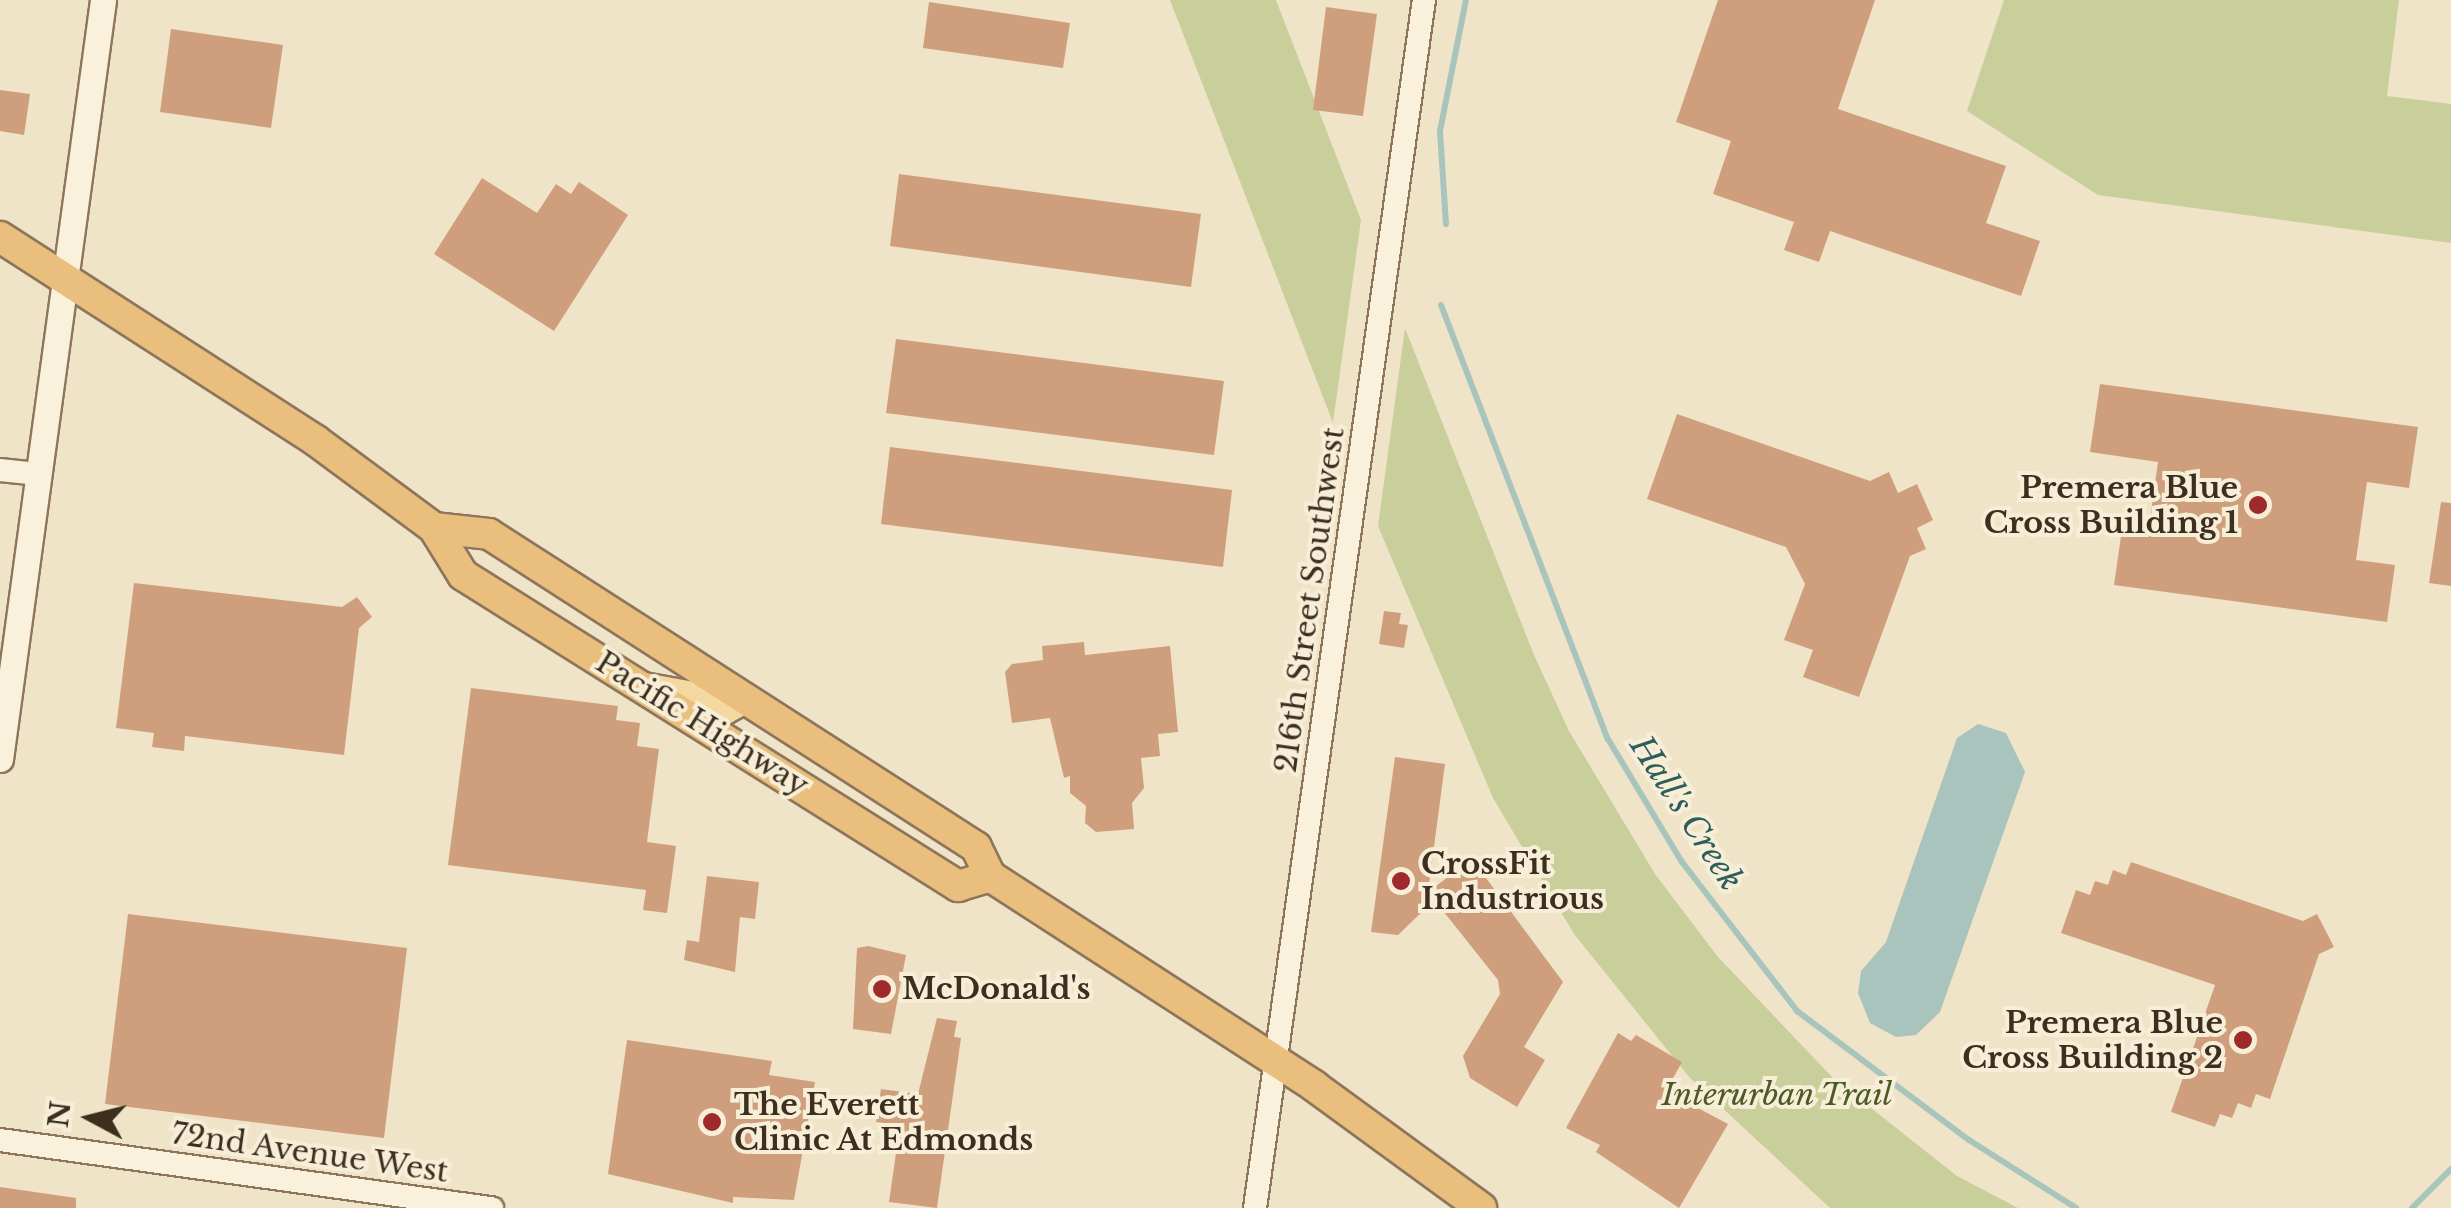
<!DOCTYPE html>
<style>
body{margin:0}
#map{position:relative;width:2451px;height:1208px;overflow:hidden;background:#f0e4c8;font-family:"Libre Baskerville",serif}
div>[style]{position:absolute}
.green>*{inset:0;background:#c9cf9b}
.water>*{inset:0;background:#a9c4bc}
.stream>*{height:6px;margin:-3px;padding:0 3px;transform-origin:3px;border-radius:3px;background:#a9c4bc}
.building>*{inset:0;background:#cf9f7d}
.roads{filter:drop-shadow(2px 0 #8d765c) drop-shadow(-2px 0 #8d765c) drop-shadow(0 2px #8d765c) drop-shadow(0 -2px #8d765c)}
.tertiary>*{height:22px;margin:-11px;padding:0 11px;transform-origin:11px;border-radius:11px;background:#faf1dc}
.secondary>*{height:25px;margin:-12.5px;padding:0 12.5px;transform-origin:12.5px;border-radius:12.5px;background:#faf1dc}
.primary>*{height:28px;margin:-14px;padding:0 14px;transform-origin:14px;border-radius:14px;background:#f3d9a0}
.trunk>*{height:30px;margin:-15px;padding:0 15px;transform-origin:15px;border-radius:15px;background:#eabe7c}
.dots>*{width:28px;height:28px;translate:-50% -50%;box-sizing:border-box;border:5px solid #f7eed8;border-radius:50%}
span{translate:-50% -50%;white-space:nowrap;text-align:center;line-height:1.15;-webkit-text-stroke:8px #f7eed8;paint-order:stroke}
.poi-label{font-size:30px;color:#3d2e20;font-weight:700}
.right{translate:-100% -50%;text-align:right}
.left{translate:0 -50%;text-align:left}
.street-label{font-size:30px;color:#3d2e20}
.park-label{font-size:30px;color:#4d5a26;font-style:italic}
.water-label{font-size:32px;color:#2f5d5a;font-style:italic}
.north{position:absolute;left:40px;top:1068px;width:100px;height:100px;-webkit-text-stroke:8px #f7eed8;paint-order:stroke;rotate:277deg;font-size:28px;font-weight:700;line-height:40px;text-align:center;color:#3d2e20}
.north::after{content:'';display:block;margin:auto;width:35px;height:45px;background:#3d2e20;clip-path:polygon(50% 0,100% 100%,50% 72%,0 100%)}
</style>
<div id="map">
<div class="green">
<div style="clip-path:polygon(1170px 0,1276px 0,1361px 220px,1333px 423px)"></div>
<div style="clip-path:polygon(2004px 0,2399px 0,2387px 96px,2451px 104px,2451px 243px,2098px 195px,1967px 111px)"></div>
<div style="clip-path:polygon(1405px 328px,1534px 655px,1569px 731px,1655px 874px,1718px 957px,1833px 1078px,1957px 1176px,2018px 1208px,1830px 1208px,1690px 1078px,1574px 934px,1493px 798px,1378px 526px)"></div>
</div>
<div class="water">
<div style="clip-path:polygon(1978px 724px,2006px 733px,2025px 772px,1940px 1012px,1916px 1035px,1896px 1037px,1870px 1023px,1858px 993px,1861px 971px,1886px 942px,1957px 738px)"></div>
</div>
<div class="stream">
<div style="left:1446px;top:224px;width:93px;rotate:-93.7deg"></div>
<div style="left:1440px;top:131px;width:134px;rotate:-78.8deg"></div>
<div style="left:1441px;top:305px;width:465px;rotate:69deg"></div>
<div style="left:1608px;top:739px;width:144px;rotate:59deg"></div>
<div style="left:1682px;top:862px;width:188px;rotate:52.3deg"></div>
<div style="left:1797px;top:1011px;width:215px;rotate:36.9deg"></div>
<div style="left:1969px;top:1140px;width:127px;rotate:32.4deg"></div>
<div style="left:2412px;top:1208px;width:55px;rotate:-45deg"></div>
</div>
<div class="building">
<div style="clip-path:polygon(1718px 0,1875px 0,1838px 109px,2006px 166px,1986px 223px,2040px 241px,2021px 296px,1830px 231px,1819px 262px,1784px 250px,1794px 222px,1713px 194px,1731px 141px,1676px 122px)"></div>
<div style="clip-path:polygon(929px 2px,1070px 23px,1063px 68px,923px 48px)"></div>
<div style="clip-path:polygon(1326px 7px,1377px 14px,1363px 116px,1313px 110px)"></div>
<div style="clip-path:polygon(171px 29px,283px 45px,271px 128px,160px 112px)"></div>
<div style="clip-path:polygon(0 90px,30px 94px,24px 135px,0 131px)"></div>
<div style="clip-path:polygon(899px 174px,1201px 214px,1191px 287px,890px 246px)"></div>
<div style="clip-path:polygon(482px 178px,537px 213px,556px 184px,571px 194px,579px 182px,628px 215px,554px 331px,434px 254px)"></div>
<div style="clip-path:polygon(896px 339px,1224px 381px,1214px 455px,886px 413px)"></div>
<div style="clip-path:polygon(2100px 384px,2418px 427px,2409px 488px,2367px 482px,2356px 560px,2395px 565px,2387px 622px,2114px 585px,2123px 522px,2149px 526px,2158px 462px,2090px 452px)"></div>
<div style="clip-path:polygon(1677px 414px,1870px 481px,1889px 472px,1898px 493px,1917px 484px,1933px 520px,1917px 528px,1926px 549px,1910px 556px,1859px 697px,1803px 677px,1813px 650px,1784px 640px,1805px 584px,1786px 547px,1647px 499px)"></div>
<div style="clip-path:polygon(890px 447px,1232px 490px,1223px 567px,881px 524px)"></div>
<div style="clip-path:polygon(2441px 502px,2451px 503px,2451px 586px,2429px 583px)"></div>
<div style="clip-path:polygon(134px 583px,342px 607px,357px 597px,372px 617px,359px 628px,344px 755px,185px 736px,184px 751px,152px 747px,154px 733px,116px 728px)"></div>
<div style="clip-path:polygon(1384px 611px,1401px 613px,1399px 624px,1408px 625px,1404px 648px,1379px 644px)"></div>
<div style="clip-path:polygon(1084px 642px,1085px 655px,1170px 646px,1178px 732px,1158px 734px,1160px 756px,1141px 758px,1144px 788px,1132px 803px,1134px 829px,1096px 832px,1085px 823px,1086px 806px,1070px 793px,1070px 776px,1064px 778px,1050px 718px,1012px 723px,1005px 672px,1012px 664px,1043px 660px,1042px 646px)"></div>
<div style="clip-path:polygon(471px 688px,618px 706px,616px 720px,640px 723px,637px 746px,659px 749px,647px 842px,676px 846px,667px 913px,643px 910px,646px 890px,448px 865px)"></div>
<div style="clip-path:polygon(1395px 757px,1445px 764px,1428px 892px,1472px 859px,1563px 982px,1524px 1047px,1545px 1060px,1517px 1107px,1470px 1078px,1463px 1056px,1500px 994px,1498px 980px,1428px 892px,1425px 909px,1398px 935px,1371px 932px)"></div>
<div style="clip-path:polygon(2131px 862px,2303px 921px,2317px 914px,2334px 947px,2319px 954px,2270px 1099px,2256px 1094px,2251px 1108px,2238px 1103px,2232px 1118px,2220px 1114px,2215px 1127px,2171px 1112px,2215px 985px,2061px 933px,2076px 890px,2090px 895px,2095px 881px,2108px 885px,2113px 870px,2126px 875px)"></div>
<div style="clip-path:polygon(707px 876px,759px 882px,755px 919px,740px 917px,735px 972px,684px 960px,687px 940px,699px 942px)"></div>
<div style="clip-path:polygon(128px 914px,407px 948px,384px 1138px,105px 1104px)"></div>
<div style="clip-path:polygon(868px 946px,906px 955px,891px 1034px,853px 1029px,857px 948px)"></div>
<div style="clip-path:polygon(937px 1018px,957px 1021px,954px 1037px,961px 1038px,937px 1208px,889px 1202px,900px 1125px,876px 1122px,881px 1089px,918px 1094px)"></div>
<div style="clip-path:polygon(1618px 1033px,1631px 1041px,1636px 1035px,1682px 1062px,1666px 1091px,1728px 1124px,1679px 1208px,1596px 1152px,1600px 1145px,1566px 1128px)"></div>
<div style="clip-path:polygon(627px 1040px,772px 1061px,769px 1075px,815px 1082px,794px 1200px,733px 1197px,733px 1203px,608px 1174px)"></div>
<div style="clip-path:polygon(0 1187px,76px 1198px,76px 1208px,0 1208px)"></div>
</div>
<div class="roads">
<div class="tertiary">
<div style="left:0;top:470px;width:37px;rotate:6deg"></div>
<div style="left:0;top:1140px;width:497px;rotate:7.9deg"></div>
<div style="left:1255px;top:1208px;width:1220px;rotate:-82.04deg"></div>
</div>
<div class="secondary">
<div style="left:0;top:759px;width:766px;rotate:-82.27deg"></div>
</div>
<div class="primary">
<div style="left:644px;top:687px;width:61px;rotate:10.4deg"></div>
<div style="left:704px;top:698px;width:24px;rotate:30deg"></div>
<div style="left:725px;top:710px;width:23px;rotate:-29deg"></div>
</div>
<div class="trunk">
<div style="left:0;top:237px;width:375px;rotate:32.8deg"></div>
<div style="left:315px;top:440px;width:148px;rotate:36.5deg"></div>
<div style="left:434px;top:528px;width:55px;rotate:58.3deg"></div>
<div style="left:463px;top:575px;width:585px;rotate:32.14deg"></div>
<div style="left:958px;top:886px;width:34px;rotate:-17deg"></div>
<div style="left:434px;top:528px;width:55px;rotate:6.2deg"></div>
<div style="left:489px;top:534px;width:579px;rotate:32.73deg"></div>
<div style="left:976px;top:847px;width:32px;rotate:64deg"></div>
<div style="left:990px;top:876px;width:386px;rotate:32.9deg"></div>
<div style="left:1314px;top:1086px;width:207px;rotate:36.1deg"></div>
</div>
</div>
<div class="dots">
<div style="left:2258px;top:505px;background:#9e2a2b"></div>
<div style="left:1401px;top:881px;background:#9e2a2b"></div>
<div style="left:882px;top:989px;background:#9e2a2b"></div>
<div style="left:2243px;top:1040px;background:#9e2a2b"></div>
<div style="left:712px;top:1122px;background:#9e2a2b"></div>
</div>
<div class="poi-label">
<span class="right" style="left:2238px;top:505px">Premera Blue<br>Cross Building 1</span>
<span class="left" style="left:1421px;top:881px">CrossFit<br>Industrious</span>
<span class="left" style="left:902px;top:989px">McDonald's</span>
<span class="right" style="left:2223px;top:1040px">Premera Blue<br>Cross Building 2</span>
<span class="left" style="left:734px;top:1122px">The Everett<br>Clinic At Edmonds</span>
</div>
<div class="street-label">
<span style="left:1310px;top:600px;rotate:-82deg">216th Street Southwest</span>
<span style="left:702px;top:724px;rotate:32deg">Pacific Highway</span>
<span style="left:310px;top:1153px;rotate:8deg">72nd Avenue West</span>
</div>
<div class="park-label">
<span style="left:1777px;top:1095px">Interurban Trail</span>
</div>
<div class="water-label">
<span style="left:1686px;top:813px;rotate:57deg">Hall's Creek</span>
</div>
<div class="north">N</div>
</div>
